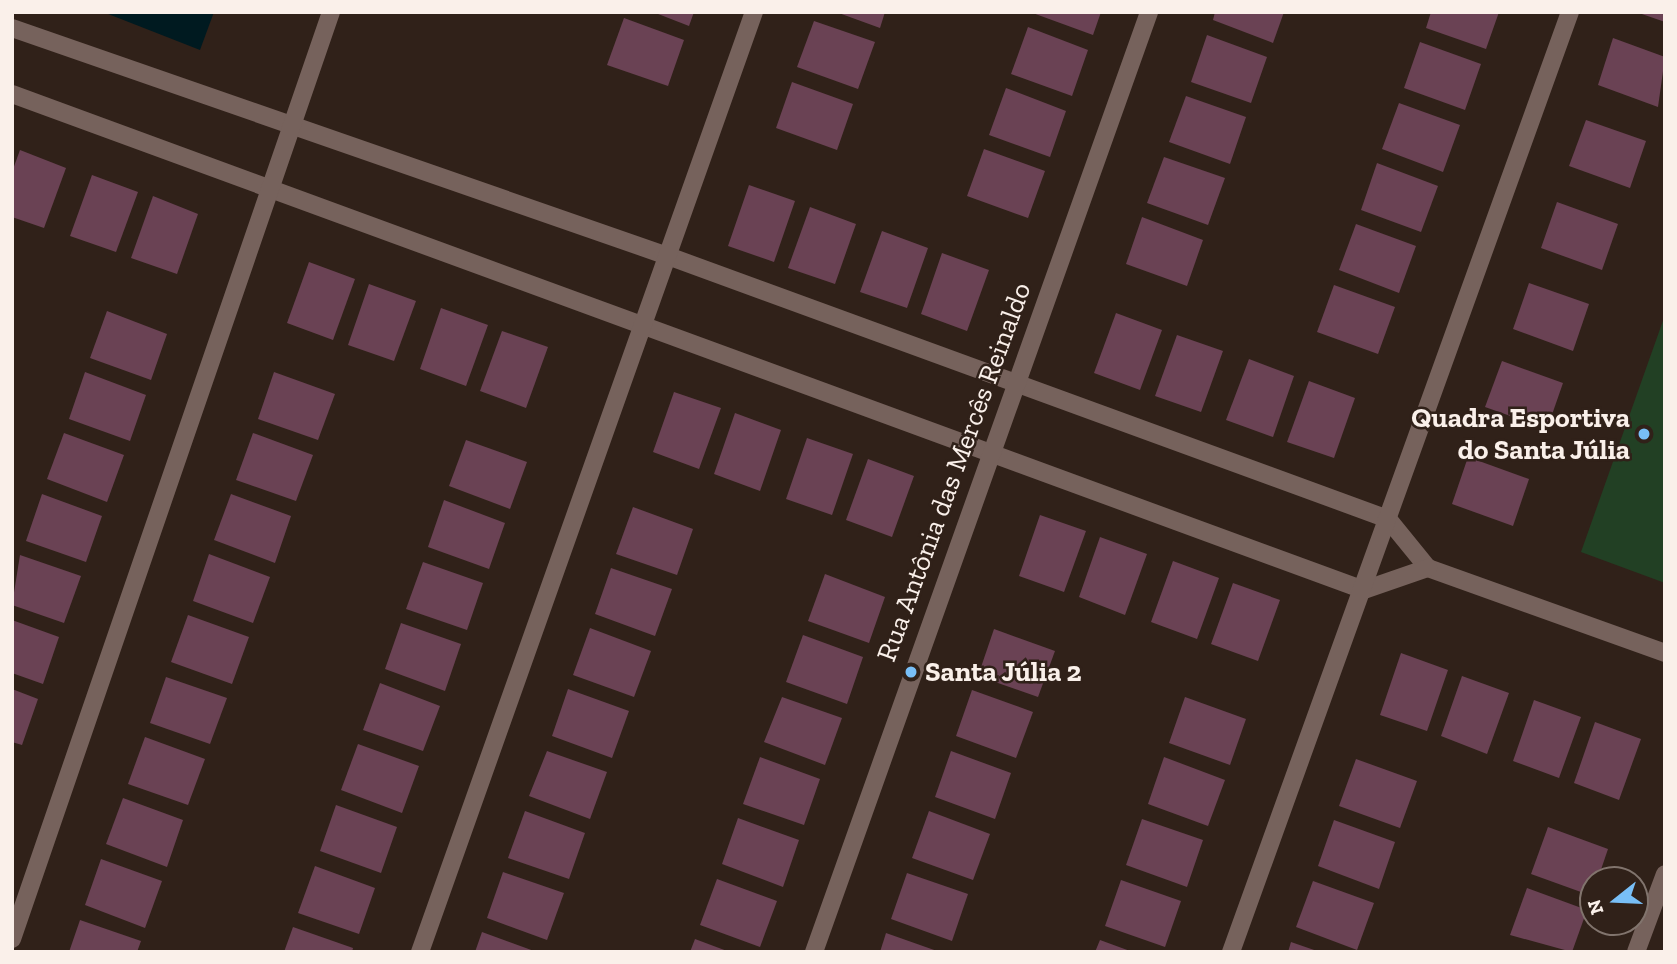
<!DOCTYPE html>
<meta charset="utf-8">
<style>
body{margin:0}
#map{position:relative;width:1677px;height:964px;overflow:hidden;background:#302119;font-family:"Zilla Slab",serif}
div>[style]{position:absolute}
.green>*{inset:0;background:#224024}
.water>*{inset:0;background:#001a20}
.building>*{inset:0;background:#6a4254}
.minor>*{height:18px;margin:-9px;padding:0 9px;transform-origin:9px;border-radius:9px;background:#76625c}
.dots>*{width:19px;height:19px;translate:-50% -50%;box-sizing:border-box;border:4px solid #302119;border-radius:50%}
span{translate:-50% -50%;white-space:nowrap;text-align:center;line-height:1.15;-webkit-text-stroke:5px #302119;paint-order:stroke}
.poi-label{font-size:28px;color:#faf0ea;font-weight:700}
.right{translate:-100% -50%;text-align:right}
.left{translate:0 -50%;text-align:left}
.street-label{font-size:28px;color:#faf0ea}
.frame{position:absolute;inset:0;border:14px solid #faf0ea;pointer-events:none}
.north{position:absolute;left:1579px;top:866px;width:70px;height:70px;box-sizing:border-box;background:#302119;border:2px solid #81746d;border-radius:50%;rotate:252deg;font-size:19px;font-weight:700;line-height:28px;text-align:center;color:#faf0ea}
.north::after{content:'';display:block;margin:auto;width:24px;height:32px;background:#78bff7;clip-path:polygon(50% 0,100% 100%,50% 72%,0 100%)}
</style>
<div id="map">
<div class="green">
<div style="clip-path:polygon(1665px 315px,1665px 583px,1581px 552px)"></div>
</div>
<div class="water">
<div style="clip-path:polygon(103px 12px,214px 12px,200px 50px)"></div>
</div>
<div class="building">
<div style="clip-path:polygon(653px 12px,694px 12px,689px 26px)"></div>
<div style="clip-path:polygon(836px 12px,885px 12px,880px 28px)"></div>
<div style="clip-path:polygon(1030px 12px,1101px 12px,1093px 35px)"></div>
<div style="clip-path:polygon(1215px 12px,1284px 12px,1273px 43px,1213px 20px)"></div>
<div style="clip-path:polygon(1431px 12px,1499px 12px,1486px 49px,1426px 28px)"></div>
<div style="clip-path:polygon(1639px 12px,1665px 12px,1665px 22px,1639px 13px)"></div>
<div style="clip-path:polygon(624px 18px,684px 40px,668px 86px,607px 65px)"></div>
<div style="clip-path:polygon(814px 21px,875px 42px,858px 89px,797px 67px)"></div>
<div style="clip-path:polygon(1028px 27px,1088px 50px,1072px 96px,1011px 74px)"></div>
<div style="clip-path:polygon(1207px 35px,1267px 57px,1251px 103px,1191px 82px)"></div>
<div style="clip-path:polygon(1613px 38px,1665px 57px,1658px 107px,1598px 85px)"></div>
<div style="clip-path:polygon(1420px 42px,1481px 64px,1465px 110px,1404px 88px)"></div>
<div style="clip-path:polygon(792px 82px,853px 104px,837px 150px,776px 128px)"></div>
<div style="clip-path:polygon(1006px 88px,1066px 111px,1050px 157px,989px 135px)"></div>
<div style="clip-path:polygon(1186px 96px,1246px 117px,1230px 164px,1169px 142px)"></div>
<div style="clip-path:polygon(1399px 103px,1460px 125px,1443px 172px,1382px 149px)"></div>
<div style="clip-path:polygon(1586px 120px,1646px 141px,1630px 188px,1569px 166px)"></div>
<div style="clip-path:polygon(984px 149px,1045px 171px,1028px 218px,967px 196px)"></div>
<div style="clip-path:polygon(20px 150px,66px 168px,44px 228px,12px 217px,12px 172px)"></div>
<div style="clip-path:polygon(1164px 157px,1225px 178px,1208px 225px,1147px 203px)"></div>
<div style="clip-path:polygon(1377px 163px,1438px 186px,1421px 232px,1361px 210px)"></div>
<div style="clip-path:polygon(92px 175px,138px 192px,116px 252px,70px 236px)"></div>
<div style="clip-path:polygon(749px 185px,795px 201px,774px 262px,728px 246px)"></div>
<div style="clip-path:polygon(153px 196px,198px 214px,177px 274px,131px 258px)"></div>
<div style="clip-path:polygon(1557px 202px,1618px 224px,1602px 270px,1541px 248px)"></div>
<div style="clip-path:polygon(810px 207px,856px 224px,835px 284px,788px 268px)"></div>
<div style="clip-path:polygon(1142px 217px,1203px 240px,1187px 286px,1126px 264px)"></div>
<div style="clip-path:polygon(1356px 224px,1416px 246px,1399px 293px,1339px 270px)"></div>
<div style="clip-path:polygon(882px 231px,928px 248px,907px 308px,860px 292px)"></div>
<div style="clip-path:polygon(942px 253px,989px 270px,967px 331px,921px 314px)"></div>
<div style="clip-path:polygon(309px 262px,355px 279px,333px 340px,287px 323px)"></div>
<div style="clip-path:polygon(1529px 283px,1589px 304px,1573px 351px,1513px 329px)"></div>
<div style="clip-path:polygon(369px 284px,416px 301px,394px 361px,348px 345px)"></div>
<div style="clip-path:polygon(1334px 285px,1395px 307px,1378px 354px,1317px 332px)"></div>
<div style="clip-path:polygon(441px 308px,488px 325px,466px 386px,420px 369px)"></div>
<div style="clip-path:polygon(107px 311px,167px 334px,151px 380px,90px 358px)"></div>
<div style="clip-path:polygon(1116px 313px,1162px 330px,1140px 390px,1094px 373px)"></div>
<div style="clip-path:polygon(502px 331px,548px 347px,526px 408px,480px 391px)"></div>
<div style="clip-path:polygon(1177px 335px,1223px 351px,1201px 412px,1155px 396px)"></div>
<div style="clip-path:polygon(1249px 359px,1294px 376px,1273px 437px,1226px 420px)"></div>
<div style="clip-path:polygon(1502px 361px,1563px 383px,1547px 429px,1485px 407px)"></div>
<div style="clip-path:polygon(85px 372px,146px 395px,130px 441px,69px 419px)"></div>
<div style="clip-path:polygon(274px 372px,335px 394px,318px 440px,258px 419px)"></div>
<div style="clip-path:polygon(1309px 381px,1355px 398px,1334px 458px,1287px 442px)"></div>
<div style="clip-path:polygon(674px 392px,721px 408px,699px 469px,653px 452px)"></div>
<div style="clip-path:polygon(735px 413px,781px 430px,760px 491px,714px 474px)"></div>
<div style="clip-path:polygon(64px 433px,124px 455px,107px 502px,47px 479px)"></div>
<div style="clip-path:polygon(253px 433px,313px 455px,296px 501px,236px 480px)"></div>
<div style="clip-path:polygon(807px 438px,853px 454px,832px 515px,786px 499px)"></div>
<div style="clip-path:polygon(466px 440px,527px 462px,510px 509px,449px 486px)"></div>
<div style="clip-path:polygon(1468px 457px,1529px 479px,1513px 526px,1452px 504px)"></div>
<div style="clip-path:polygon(868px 459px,914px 476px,892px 537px,846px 520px)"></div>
<div style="clip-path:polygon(42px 494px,102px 516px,86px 562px,26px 541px)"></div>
<div style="clip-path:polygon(231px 494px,291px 516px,275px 563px,214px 540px)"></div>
<div style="clip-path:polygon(444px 500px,505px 523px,489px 569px,428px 547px)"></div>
<div style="clip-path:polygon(633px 507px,693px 529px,677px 575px,616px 554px)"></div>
<div style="clip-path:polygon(1040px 515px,1086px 531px,1064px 592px,1019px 576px)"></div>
<div style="clip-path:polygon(1100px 537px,1147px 554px,1125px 615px,1079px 597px)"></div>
<div style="clip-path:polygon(209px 554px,270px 577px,253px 623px,193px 601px)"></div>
<div style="clip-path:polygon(20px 555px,81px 576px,64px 623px,12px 605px)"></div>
<div style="clip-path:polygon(1173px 561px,1219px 578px,1197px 639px,1151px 622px)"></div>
<div style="clip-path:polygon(423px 562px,483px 583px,467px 630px,406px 609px)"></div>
<div style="clip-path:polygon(611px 568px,672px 589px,655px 636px,595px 614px)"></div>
<div style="clip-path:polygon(825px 574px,885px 597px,869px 643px,808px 621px)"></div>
<div style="clip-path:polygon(1233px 583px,1280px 600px,1258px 661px,1211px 644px)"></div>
<div style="clip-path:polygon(188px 615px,249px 637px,232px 684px,171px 662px)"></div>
<div style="clip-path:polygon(12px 620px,59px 637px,43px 684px,12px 673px)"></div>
<div style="clip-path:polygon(401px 623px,461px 644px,445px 691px,385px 669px)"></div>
<div style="clip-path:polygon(590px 628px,651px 651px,634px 697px,573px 675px)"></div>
<div style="clip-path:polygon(994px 629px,1055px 651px,1038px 697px,978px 676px)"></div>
<div style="clip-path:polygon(803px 635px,863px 657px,847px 704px,786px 682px)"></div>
<div style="clip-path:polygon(1401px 653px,1448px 670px,1427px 731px,1380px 715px)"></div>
<div style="clip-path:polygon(1462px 676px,1509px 693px,1487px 754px,1441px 736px)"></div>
<div style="clip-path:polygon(166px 677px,227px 698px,210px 744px,150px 723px)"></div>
<div style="clip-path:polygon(380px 683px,440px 706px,423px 751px,363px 730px)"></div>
<div style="clip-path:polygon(12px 689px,38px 699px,22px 745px,12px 742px)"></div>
<div style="clip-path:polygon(568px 689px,629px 711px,612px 758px,552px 736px)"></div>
<div style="clip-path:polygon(972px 690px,1033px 712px,1016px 758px,956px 736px)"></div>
<div style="clip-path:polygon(782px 697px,842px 718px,825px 765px,764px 742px)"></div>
<div style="clip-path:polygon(1185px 697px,1246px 719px,1230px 765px,1169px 743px)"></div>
<div style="clip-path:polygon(1534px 700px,1581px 717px,1559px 778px,1513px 761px)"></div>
<div style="clip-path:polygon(1595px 722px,1641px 739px,1619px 800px,1574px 783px)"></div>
<div style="clip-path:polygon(145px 737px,205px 759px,188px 805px,128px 784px)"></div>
<div style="clip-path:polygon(358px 744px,419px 766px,402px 813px,341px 790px)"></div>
<div style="clip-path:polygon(547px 751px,607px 772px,590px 819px,529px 796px)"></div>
<div style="clip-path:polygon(951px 751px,1011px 773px,995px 819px,935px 797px)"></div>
<div style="clip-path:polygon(760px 757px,820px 779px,804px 825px,743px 804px)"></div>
<div style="clip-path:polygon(1164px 757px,1225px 780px,1208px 826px,1148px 804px)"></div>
<div style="clip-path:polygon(1356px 759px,1417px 781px,1400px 828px,1339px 806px)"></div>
<div style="clip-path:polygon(123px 798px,183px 820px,167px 867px,106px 844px)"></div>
<div style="clip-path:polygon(336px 805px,397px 827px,381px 873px,320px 851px)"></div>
<div style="clip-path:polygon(525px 811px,585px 833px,569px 879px,508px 858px)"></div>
<div style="clip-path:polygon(929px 811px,990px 834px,973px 880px,912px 858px)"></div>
<div style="clip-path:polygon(738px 818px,799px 840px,783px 887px,722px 864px)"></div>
<div style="clip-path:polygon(1142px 819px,1203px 840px,1187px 887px,1126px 865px)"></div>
<div style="clip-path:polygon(1334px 820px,1395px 842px,1379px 889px,1318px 866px)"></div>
<div style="clip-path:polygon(1548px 827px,1608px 849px,1592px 896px,1531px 874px)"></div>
<div style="clip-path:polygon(101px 859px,162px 881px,145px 928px,85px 905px)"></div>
<div style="clip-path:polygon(315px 866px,375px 888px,359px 934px,298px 913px)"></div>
<div style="clip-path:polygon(503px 872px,564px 893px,547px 940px,487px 918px)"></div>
<div style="clip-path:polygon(907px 873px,968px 894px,952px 941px,891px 919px)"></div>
<div style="clip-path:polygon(717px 879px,777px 901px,760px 947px,700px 925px)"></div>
<div style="clip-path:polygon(1121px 880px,1181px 901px,1165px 947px,1105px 926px)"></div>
<div style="clip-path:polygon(1313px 881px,1374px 903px,1357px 950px,1296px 927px)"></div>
<div style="clip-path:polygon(1527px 888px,1587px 910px,1572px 952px,1510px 935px)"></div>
<div style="clip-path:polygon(80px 920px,141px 941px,137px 952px,69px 952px)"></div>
<div style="clip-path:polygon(293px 927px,353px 948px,352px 952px,284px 952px)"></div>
<div style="clip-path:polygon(482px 932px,534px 951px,533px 952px,475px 952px)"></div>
<div style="clip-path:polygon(886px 933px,937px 951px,936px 952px,880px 952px)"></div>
<div style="clip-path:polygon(695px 939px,727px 951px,727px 952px,690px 952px)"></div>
<div style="clip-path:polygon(1100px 940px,1130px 951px,1130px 952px,1095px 952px)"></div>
<div style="clip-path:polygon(1291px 942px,1317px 951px,1317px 952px,1288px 952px)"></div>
</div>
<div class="minor">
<div style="left:12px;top:28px;width:694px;rotate:19.17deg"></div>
<div style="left:668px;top:256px;width:767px;rotate:20.07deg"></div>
<div style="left:1388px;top:519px;width:63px;rotate:50.8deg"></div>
<div style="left:1428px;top:568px;width:252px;rotate:19.7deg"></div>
<div style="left:12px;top:94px;width:1440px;rotate:20.15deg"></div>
<div style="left:1364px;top:590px;width:68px;rotate:-19deg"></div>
<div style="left:12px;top:939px;width:980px;rotate:-71.01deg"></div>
<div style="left:420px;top:952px;width:998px;rotate:-70.44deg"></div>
<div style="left:814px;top:952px;width:998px;rotate:-70.38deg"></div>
<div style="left:1231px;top:952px;width:999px;rotate:-70.17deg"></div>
<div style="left:1636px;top:952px;width:83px;rotate:-69.6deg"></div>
</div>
<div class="dots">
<div style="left:1644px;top:434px;background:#78bff7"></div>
<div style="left:911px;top:672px;background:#78bff7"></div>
</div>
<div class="poi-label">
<span class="right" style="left:1630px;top:434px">Quadra Esportiva<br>do Santa Júlia</span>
<span class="left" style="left:925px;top:672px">Santa Júlia 2</span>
</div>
<div class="street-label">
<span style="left:954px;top:472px;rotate:-70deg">Rua Antônia das Mercês Reinaldo</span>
</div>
<div class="frame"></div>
<div class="north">N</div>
</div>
